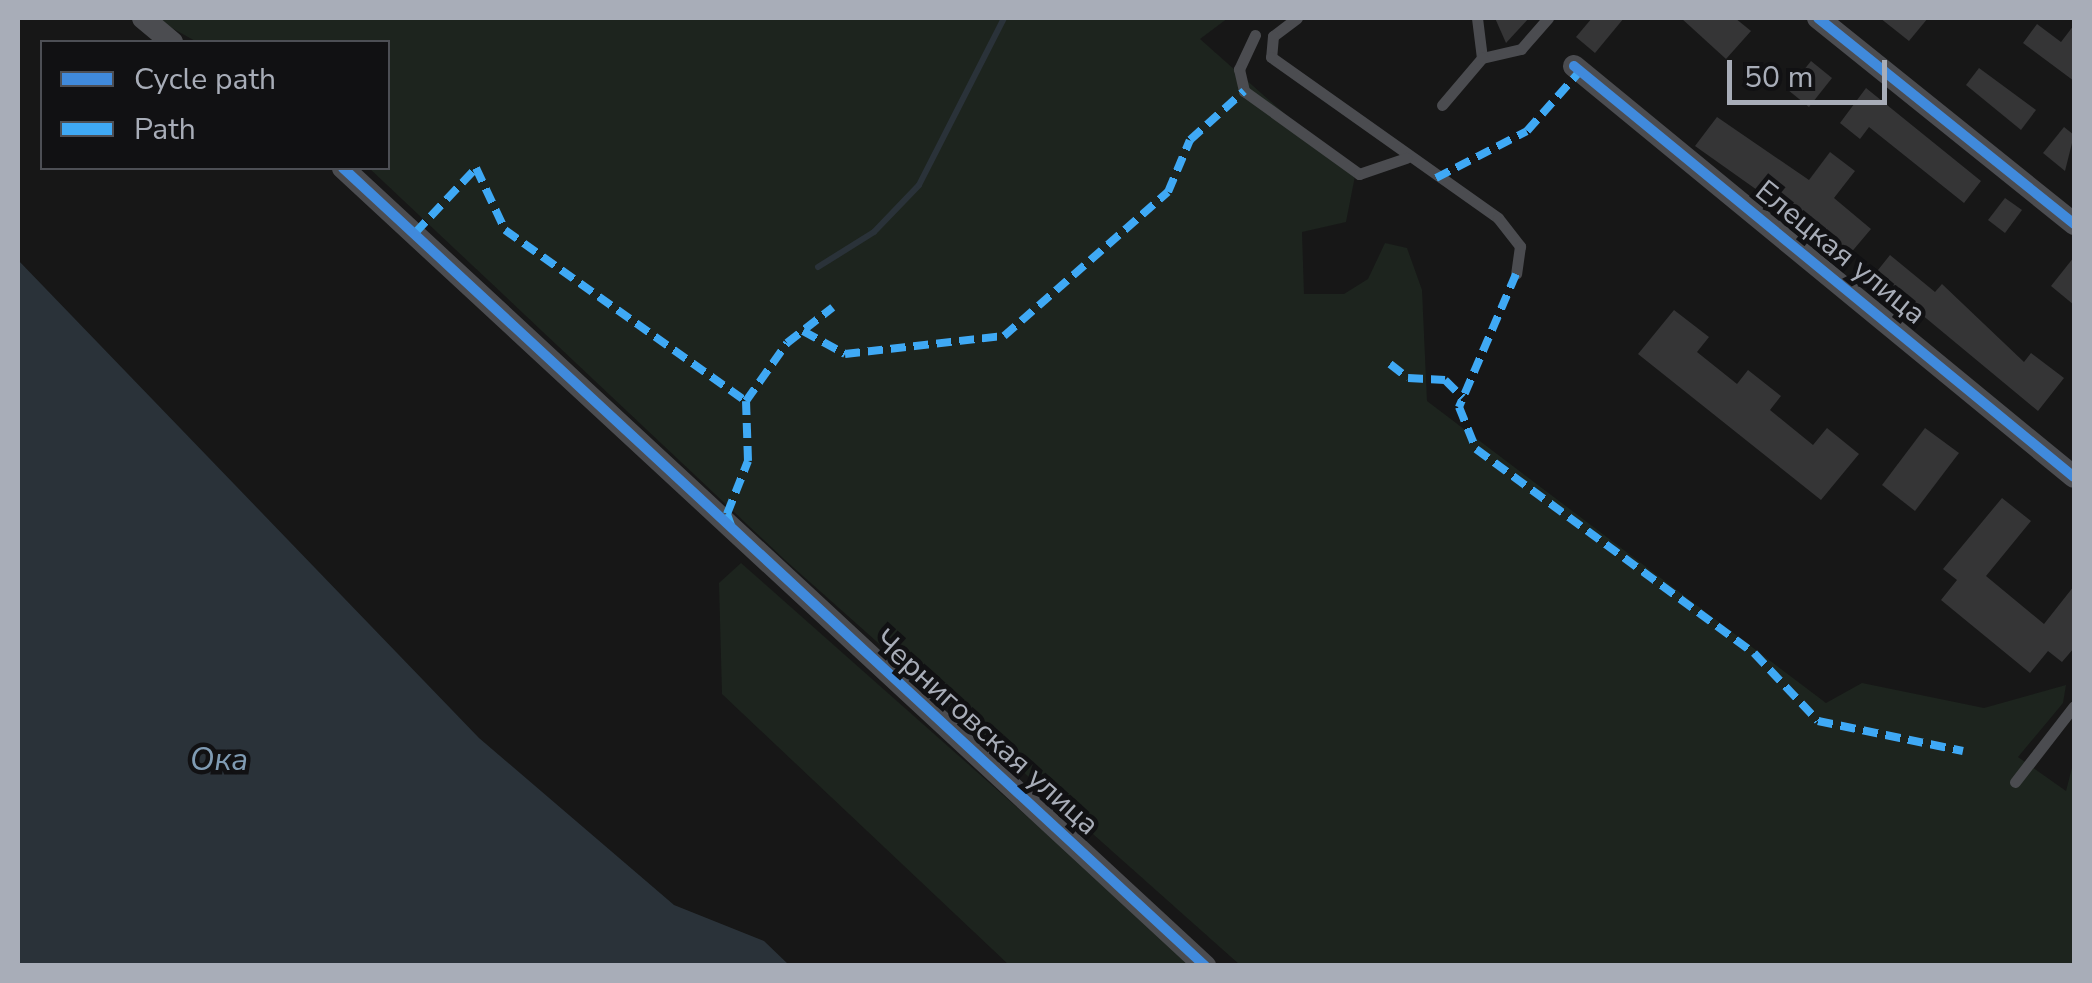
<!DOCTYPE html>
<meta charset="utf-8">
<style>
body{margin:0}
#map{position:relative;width:2092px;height:983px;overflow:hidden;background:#171717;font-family:"Nunito Sans",sans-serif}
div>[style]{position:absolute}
.green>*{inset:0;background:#1d241e}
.water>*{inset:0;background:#2a3239}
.stream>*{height:6px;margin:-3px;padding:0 3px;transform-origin:3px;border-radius:3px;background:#2a3239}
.building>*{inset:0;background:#353536}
.lane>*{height:11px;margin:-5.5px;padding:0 5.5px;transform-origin:5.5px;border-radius:5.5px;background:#4b4c50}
.street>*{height:22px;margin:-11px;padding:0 11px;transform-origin:11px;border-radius:11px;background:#4b4c50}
.quiet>*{height:8px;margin-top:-4px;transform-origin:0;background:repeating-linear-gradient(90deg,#3fa9f5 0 15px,transparent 0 23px)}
.cycleway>*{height:10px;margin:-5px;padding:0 5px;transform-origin:5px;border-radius:5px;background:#408adc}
span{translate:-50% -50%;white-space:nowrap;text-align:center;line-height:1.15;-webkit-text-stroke:9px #111113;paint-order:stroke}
.street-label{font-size:30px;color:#a8adb8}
.water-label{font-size:32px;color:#7f9bb3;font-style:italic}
.frame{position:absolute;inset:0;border:20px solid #a8adb8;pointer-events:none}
.legend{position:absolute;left:40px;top:40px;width:350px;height:130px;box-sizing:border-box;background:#111113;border:2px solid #4d4f55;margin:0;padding:12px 18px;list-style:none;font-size:30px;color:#a8adb8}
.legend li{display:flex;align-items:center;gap:20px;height:50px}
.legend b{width:50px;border:2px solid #4d4f55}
.scale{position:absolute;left:1727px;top:60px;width:160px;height:45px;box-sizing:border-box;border:5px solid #a8adb8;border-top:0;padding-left:12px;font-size:30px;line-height:35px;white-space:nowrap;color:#a8adb8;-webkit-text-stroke:8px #111113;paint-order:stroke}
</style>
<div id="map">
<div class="green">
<div style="clip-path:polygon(154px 18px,1228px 18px,1200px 39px,1355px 176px,1346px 222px,1302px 232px,1304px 294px,1344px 294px,1368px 279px,1385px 243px,1407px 248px,1422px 290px,1427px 401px,1826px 703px,1862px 683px,1984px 708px,2066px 685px,2063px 703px,2018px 757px,2066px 791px,2074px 760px,2074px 965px,1240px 965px,785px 560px,369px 168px,388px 168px,388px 42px,197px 42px)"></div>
<div style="clip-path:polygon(741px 563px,1195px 965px,1009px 965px,722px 694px,719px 583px)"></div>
</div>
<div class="water">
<div style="clip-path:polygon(18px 260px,479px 738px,674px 905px,764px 941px,789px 965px,18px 965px)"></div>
</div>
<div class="stream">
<div style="left:818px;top:267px;width:66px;rotate:-32deg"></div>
<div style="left:874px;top:232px;width:65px;rotate:-46.2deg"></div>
<div style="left:919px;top:185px;width:187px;rotate:-63deg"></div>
</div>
<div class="building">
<div style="clip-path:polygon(1495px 18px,1529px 18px,1506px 43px)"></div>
<div style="clip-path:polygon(1592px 18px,1624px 18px,1595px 53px,1576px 37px)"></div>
<div style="clip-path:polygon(1681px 18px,1735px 18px,1751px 31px,1726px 59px)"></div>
<div style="clip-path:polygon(1880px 18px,1928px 18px,1909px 41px)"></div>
<div style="clip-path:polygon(2037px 24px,2061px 42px,2074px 25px,2074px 81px,2023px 43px)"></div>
<div style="clip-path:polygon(1811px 61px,1832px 78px,1809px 107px,1788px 90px)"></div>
<div style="clip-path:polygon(1979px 68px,2036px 110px,2021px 130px,1966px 85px)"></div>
<div style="clip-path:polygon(1866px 88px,1981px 181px,1964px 203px,1869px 127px,1860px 139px,1840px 123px)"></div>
<div style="clip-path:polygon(1717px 117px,1809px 180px,1830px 152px,1855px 171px,1834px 198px,1871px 229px,1849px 255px,1695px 146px)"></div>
<div style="clip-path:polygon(2064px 127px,2074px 135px,2065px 171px,2043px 153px)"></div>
<div style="clip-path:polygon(2005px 198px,2022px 210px,2005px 233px,1988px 220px)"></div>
<div style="clip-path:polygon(1890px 255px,1935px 292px,1942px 284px,2024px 362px,2031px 353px,2064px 378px,2038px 411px,1874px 275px)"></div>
<div style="clip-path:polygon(2074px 257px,2074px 305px,2051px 286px)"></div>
<div style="clip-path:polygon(1674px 310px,1709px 337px,1697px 352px,1737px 384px,1748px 370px,1781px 396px,1770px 410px,1813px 445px,1827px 428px,1859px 454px,1821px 500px,1638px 354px)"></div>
<div style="clip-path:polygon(1925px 428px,1959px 453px,1915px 511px,1882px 485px)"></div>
<div style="clip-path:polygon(2002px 498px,2031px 521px,1986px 576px,2044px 624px,2074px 586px,2074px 648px,2062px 662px,2048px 651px,2030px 673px,1941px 600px,1957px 580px,1943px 569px)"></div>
</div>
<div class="lane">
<div style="left:1297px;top:18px;width:30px;rotate:143deg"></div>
<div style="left:1273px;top:36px;width:21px;rotate:95deg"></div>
<div style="left:1271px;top:57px;width:278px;rotate:35.3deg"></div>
<div style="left:1498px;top:218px;width:36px;rotate:52deg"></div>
<div style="left:1520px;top:246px;width:28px;rotate:98deg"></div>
<div style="left:1477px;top:18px;width:40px;rotate:82.9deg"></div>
<div style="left:1482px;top:58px;width:40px;rotate:-13deg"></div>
<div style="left:1521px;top:49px;width:41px;rotate:-48.9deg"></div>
<div style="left:1255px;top:35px;width:38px;rotate:115deg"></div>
<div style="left:1239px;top:69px;width:23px;rotate:77deg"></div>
<div style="left:1244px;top:91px;width:142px;rotate:35.8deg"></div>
<div style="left:1359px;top:174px;width:50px;rotate:-18.8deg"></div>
<div style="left:1442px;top:105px;width:62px;rotate:-49.6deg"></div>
<div style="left:2015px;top:782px;width:96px;rotate:-52.2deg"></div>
</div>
<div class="street">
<div style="left:143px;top:18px;width:38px;rotate:40deg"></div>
<div style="left:1818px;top:18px;width:329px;rotate:38.8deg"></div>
<div style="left:1574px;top:66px;width:647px;rotate:39.42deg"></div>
<div style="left:343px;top:168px;width:1175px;rotate:42.79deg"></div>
</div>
<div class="quiet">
<div style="left:476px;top:168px;width:68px;rotate:64.9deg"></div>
<div style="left:505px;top:230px;width:296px;rotate:35.4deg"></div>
<div style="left:1436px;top:178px;width:102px;rotate:-27.3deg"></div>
<div style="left:1527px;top:131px;width:80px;rotate:-48.5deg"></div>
<div style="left:415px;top:233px;width:89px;rotate:-46.8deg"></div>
<div style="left:1516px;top:274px;width:145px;rotate:113.2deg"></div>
<div style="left:1459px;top:407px;width:45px;rotate:68deg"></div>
<div style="left:1476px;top:449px;width:345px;rotate:36.3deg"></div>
<div style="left:1754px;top:653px;width:93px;rotate:46.7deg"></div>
<div style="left:1818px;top:721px;width:148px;rotate:11.7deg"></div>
<div style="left:803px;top:331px;width:48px;rotate:28.7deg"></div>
<div style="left:845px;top:354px;width:160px;rotate:-6.5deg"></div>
<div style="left:1004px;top:336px;width:218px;rotate:-41.3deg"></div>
<div style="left:1168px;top:192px;width:56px;rotate:-67.1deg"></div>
<div style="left:1190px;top:140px;width:73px;rotate:-42.2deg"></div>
<div style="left:1390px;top:364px;width:23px;rotate:38deg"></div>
<div style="left:1408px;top:378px;width:37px;rotate:3deg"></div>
<div style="left:1445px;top:380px;width:25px;rotate:45deg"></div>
<div style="left:732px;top:528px;width:15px;rotate:-110deg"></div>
<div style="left:727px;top:514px;width:57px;rotate:-68.4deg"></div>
<div style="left:748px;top:461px;width:60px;rotate:-91.9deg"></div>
<div style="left:746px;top:401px;width:71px;rotate:-54.7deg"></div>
<div style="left:787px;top:343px;width:58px;rotate:-38deg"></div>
</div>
<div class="cycleway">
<div style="left:1818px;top:18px;width:329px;rotate:38.8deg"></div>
<div style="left:1574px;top:66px;width:647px;rotate:39.42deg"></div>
<div style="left:343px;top:168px;width:1175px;rotate:42.79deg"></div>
</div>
<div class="street-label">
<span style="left:1840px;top:253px;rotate:39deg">Елецкая улица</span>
<span style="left:986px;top:733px;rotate:42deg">Черниговская улица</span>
</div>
<div class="water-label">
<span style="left:219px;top:760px">Ока</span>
</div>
<div class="frame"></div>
<ul class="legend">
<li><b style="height:12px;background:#408adc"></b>Cycle path</li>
<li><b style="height:12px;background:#3fa9f5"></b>Path</li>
</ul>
<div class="scale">50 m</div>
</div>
